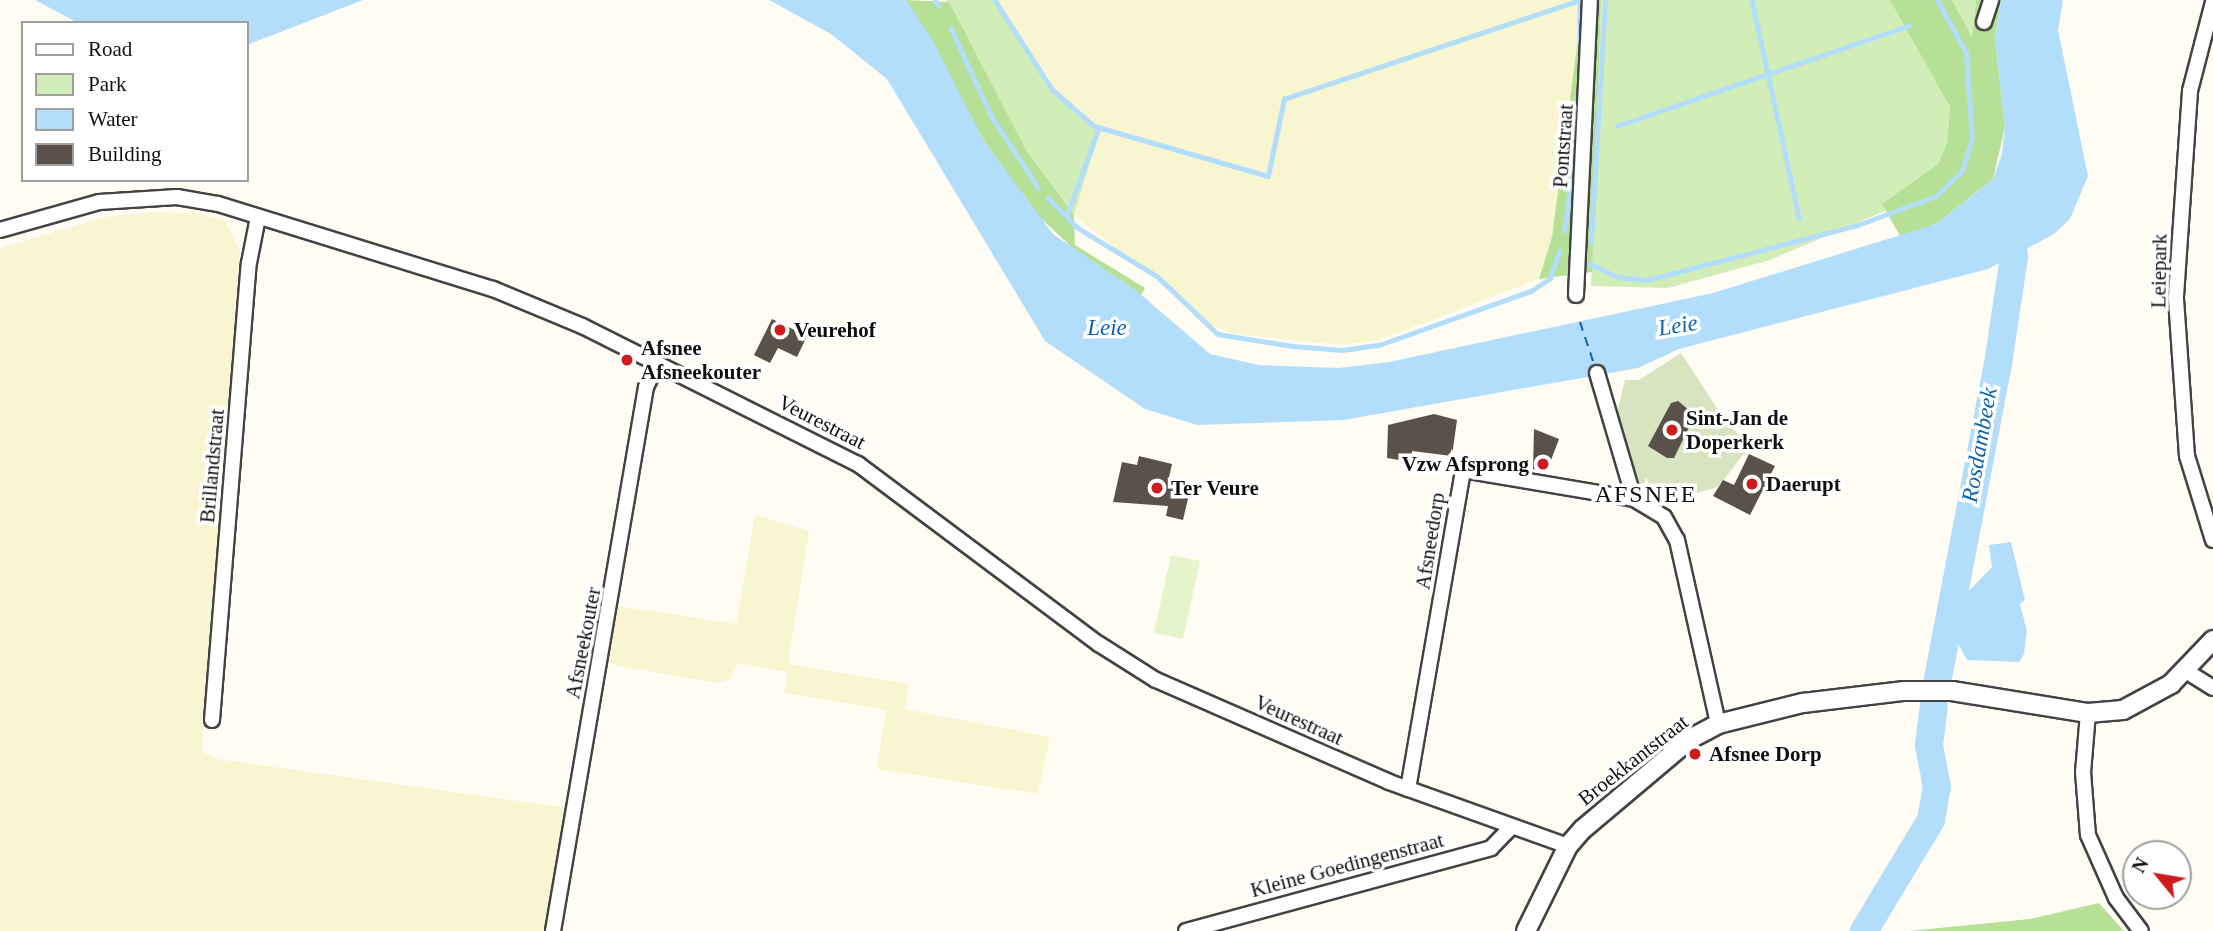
<!DOCTYPE html>
<style>
body{margin:0}
#map{position:relative;width:2213px;height:931px;overflow:hidden;background:#fffdf3;font-family:"Times New Roman",serif}
div>[style]{position:absolute}
.farmland>*{inset:0;background:#f8f6d0}
.green>*{inset:0;background:#d2eeb8}
.forest>*{inset:0;background:#b5e096}
.cemetery>*{inset:0;background:#d8e4c0}
.pitch>*{inset:0;background:#e5f4cb}
.water>*{inset:0;background:#b3defb}
.stream>*{height:4.5px;margin:-2.25px;padding:0 2.25px;transform-origin:2.25px;border-radius:2.25px;background:#b3defb}
.river>*{height:28px;margin:-14px;padding:0 14px;transform-origin:14px;border-radius:14px;background:#b3defb}
.ferry>*{height:2px;margin-top:-1px;transform-origin:0;background:repeating-linear-gradient(90deg,#0d63ad 0 9px,transparent 0 16px)}
.building>*{inset:0;background:#5a514b}
.roads{filter:drop-shadow(2px 0 #434343) drop-shadow(-2px 0 #434343) drop-shadow(0 2px #434343) drop-shadow(0 -2px #434343)}
.minor>*{height:14px;margin:-7px;padding:0 7px;transform-origin:7px;border-radius:7px;background:#fff}
.tertiary>*{height:18px;margin:-9px;padding:0 9px;transform-origin:9px;border-radius:9px;background:#fff}
.dots>*{width:19px;height:19px;translate:-50% -50%;box-sizing:border-box;border:4px solid #fff;border-radius:50%}
span{translate:-50% -50%;white-space:nowrap;text-align:center;line-height:1.15;-webkit-text-stroke:7px #fff;paint-order:stroke}
.street-label{font-size:21px;color:#101010}
.poi-label{font-size:21px;color:#101010;font-weight:700}
.left{translate:0 -50%;text-align:left}
.right{translate:-100% -50%;text-align:right}
.water-label{font-size:23px;color:#0d63ad;font-style:italic}
.quarter-label{font-size:24px;color:#101010;letter-spacing:2px}
.legend{position:absolute;left:21px;top:21px;width:228px;height:161px;box-sizing:border-box;background:#fff;border:2px solid #9f9f9f;margin:0;padding:9px 12px;list-style:none;font-size:21px;color:#101010}
.legend li{display:flex;align-items:center;gap:14px;height:35px}
.legend b{width:35px;border:2px solid #9f9f9f}
.north{position:absolute;left:2122px;top:840px;width:70px;height:70px;box-sizing:border-box;background:#fff;border:2px solid #9f9f9f;border-radius:50%;rotate:300deg;font-size:19px;font-weight:700;line-height:28px;text-align:center;color:#101010}
.north::after{content:'';display:block;margin:auto;width:24px;height:32px;background:#cd1b1e;clip-path:polygon(50% 0,100% 100%,50% 72%,0 100%)}
</style>
<div id="map">
<div class="farmland">
<div style="clip-path:polygon(996px 0,1583px 0,1552px 237px,1539px 279px,1380px 340px,1341px 345px,1235px 334px,1213px 326px,1074px 215px,1101px 128px,1054px 91px)"></div>
<div style="clip-path:polygon(151px 212px,196px 213px,225px 221px,240px 251px,202px 751px,217px 759px,569px 808px,550px 931px,0 931px,0 248px,104px 217px)"></div>
<div style="clip-path:polygon(755px 515px,809px 531px,788px 664px,909px 684px,905px 709px,1050px 737px,1038px 794px,877px 769px,886px 710px,785px 693px,788px 672px,738px 663px,731px 679px,716px 683px,609px 664px,618px 606px,736px 624px)"></div>
</div>
<div class="green">
<div style="clip-path:polygon(946px 0,996px 0,1054px 91px,1101px 128px,1074px 215px,1026px 150px)"></div>
<div style="clip-path:polygon(1601px 0,1892px 0,1950px 107px,1947px 143px,1938px 164px,1883px 204px,1885px 211px,1770px 260px,1668px 288px,1591px 286px)"></div>
<div style="clip-path:polygon(1952px 0,1976px 0,1972px 38px)"></div>
</div>
<div class="forest">
<div style="clip-path:polygon(906px 0,949px 2px,1026px 150px,1074px 215px,1075px 245px,1145px 288px,1141px 295px,1082px 257px,1028px 206px,984px 141px)"></div>
<div style="clip-path:polygon(1583px 0,1601px 0,1592px 272px,1539px 279px,1552px 237px)"></div>
<div style="clip-path:polygon(1890px 0,1952px 0,1972px 37px,1976px 0,2001px 0,1995px 38px,2005px 127px,1993px 179px,1936px 224px,1900px 236px,1882px 204px,1938px 164px,1947px 143px,1950px 107px)"></div>
<div style="clip-path:polygon(2099px 903px,2124px 931px,1909px 931px,2030px 919px)"></div>
</div>
<div class="cemetery">
<div style="clip-path:polygon(1681px 353px,1726px 422px,1750px 446px,1718px 487px,1672px 500px,1653px 496px,1640px 484px,1616px 417px,1625px 380px,1639px 380px)"></div>
</div>
<div class="pitch">
<div style="clip-path:polygon(1171px 555px,1200px 561px,1183px 639px,1154px 633px)"></div>
</div>
<div class="water">
<div style="clip-path:polygon(35px 0,363px 0,247px 45px,247px 23px,78px 23px)"></div>
<div style="clip-path:polygon(769px 0,906px 0,932px 39px,984px 141px,1053px 234px,1138px 292px,1210px 354px,1259px 365px,1339px 368px,1389px 362px,1713px 293px,1936px 224px,1993px 179px,2002px 154px,2005px 127px,1995px 38px,2001px 0,2063px 0,2058px 30px,2088px 176px,2070px 219px,2054px 234px,1988px 269px,1679px 349px,1638px 368px,1344px 420px,1197px 425px,1145px 409px,1045px 341px,887px 79px,831px 34px)"></div>
<div style="clip-path:polygon(2011px 542px,2025px 600px,2020px 604px,2027px 631px,2024px 654px,2019px 662px,1967px 660px,1955px 638px,1961px 599px,1992px 567px,1989px 545px)"></div>
</div>
<div class="stream">
<div style="left:935px;top:0;width:7px;rotate:56deg"></div>
<div style="left:995px;top:0;width:106px;rotate:57.4deg"></div>
<div style="left:1052px;top:89px;width:56px;rotate:41.4deg"></div>
<div style="left:1094px;top:126px;width:181px;rotate:16deg"></div>
<div style="left:1268px;top:176px;width:79px;rotate:-78.3deg"></div>
<div style="left:1284px;top:99px;width:312px;rotate:-18.5deg"></div>
<div style="left:1752px;top:0;width:223px;rotate:77.8deg"></div>
<div style="left:1580px;top:3px;width:56px;rotate:90deg"></div>
<div style="left:951px;top:28px;width:98px;rotate:65.3deg"></div>
<div style="left:992px;top:117px;width:84px;rotate:56.7deg"></div>
<div style="left:1617px;top:126px;width:308px;rotate:-19deg"></div>
<div style="left:1048px;top:198px;width:42px;rotate:45deg"></div>
<div style="left:1078px;top:228px;width:92px;rotate:31.3deg"></div>
<div style="left:1157px;top:276px;width:84px;rotate:43.6deg"></div>
<div style="left:1218px;top:334px;width:75px;rotate:9.2deg"></div>
<div style="left:1292px;top:346px;width:50px;rotate:4.6deg"></div>
<div style="left:1342px;top:350px;width:37px;rotate:-8deg"></div>
<div style="left:1379px;top:345px;width:161px;rotate:-19.6deg"></div>
<div style="left:1531px;top:291px;width:23px;rotate:-34deg"></div>
<div style="left:1550px;top:278px;width:28px;rotate:-71deg"></div>
<div style="left:1068px;top:212px;width:90px;rotate:-70deg"></div>
<div style="left:1564px;top:231px;width:84px;rotate:-81.8deg"></div>
<div style="left:1591px;top:243px;width:243px;rotate:-86.7deg"></div>
<div style="left:1590px;top:264px;width:31px;rotate:25deg"></div>
<div style="left:1618px;top:277px;width:29px;rotate:6deg"></div>
<div style="left:1647px;top:280px;width:215px;rotate:-14.6deg"></div>
<div style="left:1855px;top:226px;width:86px;rotate:-20.3deg"></div>
<div style="left:1936px;top:196px;width:36px;rotate:-44deg"></div>
<div style="left:1962px;top:171px;width:34px;rotate:-73deg"></div>
<div style="left:1972px;top:139px;width:86px;rotate:-94deg"></div>
<div style="left:1966px;top:53px;width:60px;rotate:-118.7deg"></div>
<div style="left:1950px;top:616px;width:9px;rotate:6deg"></div>
</div>
<div class="river">
<div style="left:1938px;top:678px;width:320px;rotate:-79.2deg"></div>
<div style="left:1998px;top:364px;width:108px;rotate:-81.5deg"></div>
<div style="left:2014px;top:257px;width:38px;rotate:-96deg"></div>
<div style="left:1864px;top:931px;width:130px;rotate:-58.9deg"></div>
<div style="left:1931px;top:820px;width:34px;rotate:-80deg"></div>
<div style="left:1937px;top:787px;width:43px;rotate:-100.8deg"></div>
<div style="left:1929px;top:745px;width:39px;rotate:-83deg"></div>
</div>
<div class="ferry">
<div style="left:1580px;top:322px;width:47px;rotate:71.6deg"></div>
</div>
<div class="building">
<div style="clip-path:polygon(772px 319px,807px 336px,797px 357px,778px 348px,770px 363px,754px 355px)"></div>
<div style="clip-path:polygon(1678px 401px,1695px 415px,1674px 458px,1667px 458px,1648px 446px,1671px 403px)"></div>
<div style="clip-path:polygon(1434px 414px,1457px 420px,1452px 456px,1412px 451px,1411px 462px,1387px 458px,1388px 425px)"></div>
<div style="clip-path:polygon(1534px 429px,1559px 439px,1547px 471px,1533px 469px)"></div>
<div style="clip-path:polygon(1749px 454px,1775px 466px,1750px 515px,1713px 496px,1723px 480px,1734px 485px)"></div>
<div style="clip-path:polygon(1139px 456px,1172px 464px,1168px 482px,1190px 490px,1183px 520px,1166px 516px,1168px 506px,1113px 502px,1122px 462px,1137px 465px)"></div>
</div>
<div class="roads">
<div class="minor">
<div style="left:2213px;top:2px;width:92px;rotate:104.5deg"></div>
<div style="left:2190px;top:91px;width:208px;rotate:93.9deg"></div>
<div style="left:2176px;top:299px;width:157px;rotate:86deg"></div>
<div style="left:2187px;top:456px;width:88px;rotate:72.8deg"></div>
<div style="left:1984px;top:22px;width:23px;rotate:-72deg"></div>
<div style="left:0;top:230px;width:103px;rotate:-15.8deg"></div>
<div style="left:99px;top:202px;width:78px;rotate:-3.7deg"></div>
<div style="left:177px;top:197px;width:42px;rotate:9.7deg"></div>
<div style="left:218px;top:204px;width:288px;rotate:17.2deg"></div>
<div style="left:493px;top:289px;width:96px;rotate:22.6deg"></div>
<div style="left:582px;top:326px;width:309px;rotate:26.6deg"></div>
<div style="left:858px;top:464px;width:301px;rotate:36.8deg"></div>
<div style="left:1099px;top:644px;width:67px;rotate:32.3deg"></div>
<div style="left:1156px;top:680px;width:254px;rotate:23.6deg"></div>
<div style="left:1389px;top:782px;width:190px;rotate:19.7deg"></div>
<div style="left:1576px;top:295px;width:295px;rotate:-87.3deg"></div>
<div style="left:1597px;top:373px;width:131px;rotate:73.6deg"></div>
<div style="left:2186px;top:671px;width:32px;rotate:32deg"></div>
<div style="left:2088px;top:713px;width:59px;rotate:94.8deg"></div>
<div style="left:2083px;top:772px;width:63px;rotate:85.5deg"></div>
<div style="left:2088px;top:835px;width:69px;rotate:66deg"></div>
<div style="left:2116px;top:898px;width:41px;rotate:52.9deg"></div>
<div style="left:212px;top:720px;width:458px;rotate:-85.4deg"></div>
<div style="left:249px;top:263px;width:47px;rotate:-78.9deg"></div>
<div style="left:1408px;top:789px;width:324px;rotate:-80.2deg"></div>
<div style="left:1463px;top:470px;width:173px;rotate:9.6deg"></div>
<div style="left:1634px;top:499px;width:35px;rotate:31deg"></div>
<div style="left:1664px;top:517px;width:26px;rotate:61deg"></div>
<div style="left:1677px;top:540px;width:189px;rotate:77.4deg"></div>
<div style="left:553px;top:931px;width:552px;rotate:-80.3deg"></div>
<div style="left:646px;top:387px;width:25px;rotate:-64deg"></div>
<div style="left:1186px;top:931px;width:316px;rotate:-15.2deg"></div>
<div style="left:1491px;top:848px;width:28px;rotate:-46deg"></div>
</div>
<div class="tertiary">
<div style="left:1526px;top:931px;width:95px;rotate:-63.7deg"></div>
<div style="left:1568px;top:846px;width:23px;rotate:-49deg"></div>
<div style="left:1583px;top:829px;width:140px;rotate:-40.1deg"></div>
<div style="left:1690px;top:739px;width:32px;rotate:-28deg"></div>
<div style="left:1718px;top:724px;width:88px;rotate:-13.9deg"></div>
<div style="left:1803px;top:703px;width:102px;rotate:-6.8deg"></div>
<div style="left:1904px;top:691px;width:48px"></div>
<div style="left:1952px;top:691px;width:138px;rotate:9.2deg"></div>
<div style="left:2088px;top:713px;width:35px;rotate:-5deg"></div>
<div style="left:2123px;top:710px;width:55px;rotate:-28.4deg"></div>
<div style="left:2171px;top:684px;width:61px;rotate:-46.3deg"></div>
</div>
</div>
<div class="dots">
<div style="left:780px;top:330px;background:#cd1b1e"></div>
<div style="left:627px;top:360px;background:#cd1b1e"></div>
<div style="left:1672px;top:430px;background:#cd1b1e"></div>
<div style="left:1543px;top:464px;background:#cd1b1e"></div>
<div style="left:1752px;top:484px;background:#cd1b1e"></div>
<div style="left:1157px;top:488px;background:#cd1b1e"></div>
<div style="left:1695px;top:754px;background:#cd1b1e"></div>
</div>
<div class="street-label">
<span style="left:1563px;top:146px;rotate:-86deg">Pontstraat</span>
<span style="left:2159px;top:271px;rotate:-89deg">Leiepark</span>
<span style="left:822px;top:422px;rotate:27deg">Veurestraat</span>
<span style="left:212px;top:466px;rotate:-85deg">Brillandstraat</span>
<span style="left:1430px;top:541px;rotate:-81deg">Afsneedorp</span>
<span style="left:583px;top:643px;rotate:-79deg">Afsneekouter</span>
<span style="left:1299px;top:720px;rotate:24deg">Veurestraat</span>
<span style="left:1633px;top:760px;rotate:-38deg">Broekkantstraat</span>
<span style="left:1347px;top:865px;rotate:-15deg">Kleine Goedingenstraat</span>
</div>
<div class="poi-label">
<span class="left" style="left:794px;top:330px">Veurehof</span>
<span class="left" style="left:641px;top:360px">Afsnee<br>Afsneekouter</span>
<span class="left" style="left:1686px;top:430px">Sint-Jan de<br>Doperkerk</span>
<span class="right" style="left:1529px;top:464px">Vzw Afsprong</span>
<span class="left" style="left:1766px;top:484px">Daerupt</span>
<span class="left" style="left:1171px;top:488px">Ter Veure</span>
<span class="left" style="left:1709px;top:754px">Afsnee Dorp</span>
</div>
<div class="water-label">
<span style="left:1678px;top:326px;rotate:-9deg">Leie</span>
<span style="left:1107px;top:328px">Leie</span>
<span style="left:1980px;top:445px;rotate:-80deg">Rosdambeek</span>
</div>
<div class="quarter-label">
<span style="left:1646px;top:495px">AFSNEE</span>
</div>
<ul class="legend">
<li><b style="height:9px;background:#fff"></b>Road</li>
<li><b style="height:19px;background:#d2eeb8"></b>Park</li>
<li><b style="height:19px;background:#b3defb"></b>Water</li>
<li><b style="height:19px;background:#5a514b"></b>Building</li>
</ul>
<div class="north">N</div>
</div>
